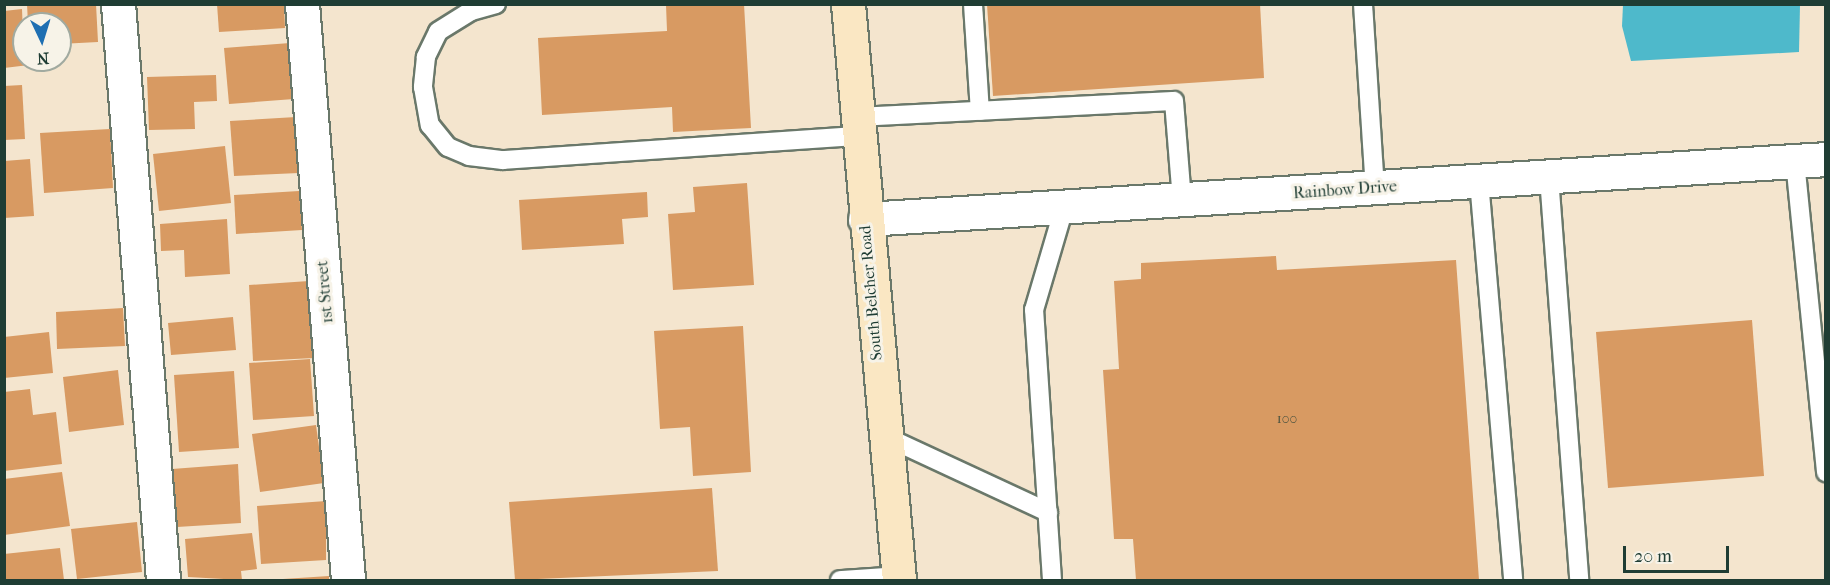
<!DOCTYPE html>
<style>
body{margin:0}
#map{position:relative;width:1830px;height:585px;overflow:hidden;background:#f4e5ce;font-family:"IM FELL French Canon",serif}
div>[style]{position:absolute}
.water>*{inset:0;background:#4eb9cb}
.building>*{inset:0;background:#d89a62}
.roads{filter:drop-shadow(2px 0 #6a786a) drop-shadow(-2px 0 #6a786a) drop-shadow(0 2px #6a786a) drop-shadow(0 -2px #6a786a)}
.lane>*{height:18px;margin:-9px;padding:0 9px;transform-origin:9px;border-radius:9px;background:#fff}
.street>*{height:33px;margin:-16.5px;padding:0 16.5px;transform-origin:16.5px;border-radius:16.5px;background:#fff}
.secondary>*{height:33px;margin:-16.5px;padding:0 16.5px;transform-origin:16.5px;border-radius:16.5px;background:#fae7c3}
span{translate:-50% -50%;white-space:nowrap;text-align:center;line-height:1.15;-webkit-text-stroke:6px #f7f3e8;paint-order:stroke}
.number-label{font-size:14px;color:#4d5440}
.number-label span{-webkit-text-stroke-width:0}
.street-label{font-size:16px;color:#1f3d34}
.frame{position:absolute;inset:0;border:6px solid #1f3d34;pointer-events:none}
.north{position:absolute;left:12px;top:12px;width:60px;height:60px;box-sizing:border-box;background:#f7f3e8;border:2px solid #a1aaa0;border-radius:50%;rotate:176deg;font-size:16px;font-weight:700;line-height:24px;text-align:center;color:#1f3d34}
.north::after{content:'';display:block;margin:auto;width:21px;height:27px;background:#1f6fb2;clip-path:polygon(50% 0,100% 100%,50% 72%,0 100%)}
.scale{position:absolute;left:1623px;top:546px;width:106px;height:27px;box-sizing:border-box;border:3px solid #1f3d34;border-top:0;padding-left:8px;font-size:18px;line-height:21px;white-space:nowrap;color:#1f3d34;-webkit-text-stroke:4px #f7f3e8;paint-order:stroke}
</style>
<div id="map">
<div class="water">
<div style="clip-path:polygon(1623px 5px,1800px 5px,1799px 52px,1631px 61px,1622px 26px)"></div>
</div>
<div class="building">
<div style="clip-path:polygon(27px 4px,96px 4px,98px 42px,60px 44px,60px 24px,28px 24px)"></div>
<div style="clip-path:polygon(217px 4px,284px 4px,285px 28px,219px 32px)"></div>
<div style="clip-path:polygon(744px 4px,751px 128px,673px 132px,672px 107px,542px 115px,538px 38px,667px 31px,666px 5px)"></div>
<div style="clip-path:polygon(987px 4px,1260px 4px,1264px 78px,993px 96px)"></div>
<div style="clip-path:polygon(22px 9px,24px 60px,29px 65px,4px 68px,4px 11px)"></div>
<div style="clip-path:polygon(290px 43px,294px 99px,229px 104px,224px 48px)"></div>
<div style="clip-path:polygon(216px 75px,217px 101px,194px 102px,195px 129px,149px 130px,147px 77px)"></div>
<div style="clip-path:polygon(22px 85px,25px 139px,4px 140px,4px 86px)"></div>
<div style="clip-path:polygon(296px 117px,299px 173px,234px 176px,230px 121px)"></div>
<div style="clip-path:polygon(110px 129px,113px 188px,44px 193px,40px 133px)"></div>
<div style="clip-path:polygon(225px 146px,231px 203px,159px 211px,153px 154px)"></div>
<div style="clip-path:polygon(30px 159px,34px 216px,4px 218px,4px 161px)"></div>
<div style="clip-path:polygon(747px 183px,754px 285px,673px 290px,668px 214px,695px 212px,693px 187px)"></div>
<div style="clip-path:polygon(299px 191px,302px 230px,236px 234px,234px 195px)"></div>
<div style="clip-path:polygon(647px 192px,648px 217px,622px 219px,624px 244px,522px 250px,519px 200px)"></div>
<div style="clip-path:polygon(227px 219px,230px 274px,185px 277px,184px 250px,161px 251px,160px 224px)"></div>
<div style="clip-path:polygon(1276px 256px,1277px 270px,1456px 260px,1479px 580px,1136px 580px,1133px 539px,1114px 539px,1103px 370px,1119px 369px,1114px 281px,1141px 279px,1141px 263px)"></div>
<div style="clip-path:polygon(309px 281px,314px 358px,253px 361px,249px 285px)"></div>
<div style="clip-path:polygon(123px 308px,125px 346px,57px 349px,56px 312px)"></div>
<div style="clip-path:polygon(233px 317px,236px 350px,171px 355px,168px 323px)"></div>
<div style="clip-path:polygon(1752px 320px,1764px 476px,1608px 488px,1596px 332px)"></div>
<div style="clip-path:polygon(743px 326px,751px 472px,693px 476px,690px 427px,660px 429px,654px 331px)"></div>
<div style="clip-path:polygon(49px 332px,53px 373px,4px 378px,4px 337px)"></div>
<div style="clip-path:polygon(310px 359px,314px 416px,253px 420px,249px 363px)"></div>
<div style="clip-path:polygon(118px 370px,124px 425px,69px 432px,63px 377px)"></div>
<div style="clip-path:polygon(234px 371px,239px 448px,179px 452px,174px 375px)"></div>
<div style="clip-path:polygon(30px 389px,33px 415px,56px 412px,62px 464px,4px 471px,4px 392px)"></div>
<div style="clip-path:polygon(316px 425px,324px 483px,260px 492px,252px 434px)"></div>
<div style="clip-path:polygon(238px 464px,241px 523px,177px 527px,172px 469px)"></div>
<div style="clip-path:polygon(62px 472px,70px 526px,4px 535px,4px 479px)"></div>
<div style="clip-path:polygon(712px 488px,718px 571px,515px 580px,509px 502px)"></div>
<div style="clip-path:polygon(326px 501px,326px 560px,261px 564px,257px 506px)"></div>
<div style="clip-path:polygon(137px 522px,142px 572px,77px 579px,71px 529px)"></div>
<div style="clip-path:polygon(252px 533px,257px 569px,241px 571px,242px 580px,188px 577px,185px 539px)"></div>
<div style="clip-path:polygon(60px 548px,64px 580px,4px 580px,4px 554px)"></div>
<div style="clip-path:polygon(329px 576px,329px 580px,283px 580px,283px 579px)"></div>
</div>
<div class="roads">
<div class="lane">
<div style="left:496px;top:4px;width:26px;rotate:164deg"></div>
<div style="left:471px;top:11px;width:39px;rotate:148deg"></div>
<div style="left:438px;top:32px;width:28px;rotate:116deg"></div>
<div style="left:426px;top:57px;width:30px;rotate:96deg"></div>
<div style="left:423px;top:87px;width:39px;rotate:80deg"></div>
<div style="left:430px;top:125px;width:28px;rotate:51deg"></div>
<div style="left:448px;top:147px;width:23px;rotate:23deg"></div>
<div style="left:469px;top:156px;width:34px;rotate:7deg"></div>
<div style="left:503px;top:160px;width:356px;rotate:-3.9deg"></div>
<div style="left:973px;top:4px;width:107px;rotate:86.3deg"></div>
<div style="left:1363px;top:4px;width:184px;rotate:86.3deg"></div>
<div style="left:856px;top:117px;width:318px;rotate:-2.9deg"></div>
<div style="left:1174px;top:101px;width:100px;rotate:85.4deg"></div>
<div style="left:1795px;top:161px;width:313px;rotate:84.3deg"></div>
<div style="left:1549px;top:177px;width:404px;rotate:85.7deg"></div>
<div style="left:1479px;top:181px;width:400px;rotate:85.1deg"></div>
<div style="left:884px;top:436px;width:181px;rotate:24.9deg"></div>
<div style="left:840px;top:580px;width:59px;rotate:-3.9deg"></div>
<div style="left:1052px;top:580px;width:271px;rotate:-93.8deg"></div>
<div style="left:1034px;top:310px;width:106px;rotate:-73.6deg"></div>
</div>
<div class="street">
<div style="left:118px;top:4px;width:578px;rotate:85.53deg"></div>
<div style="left:302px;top:4px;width:578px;rotate:85.43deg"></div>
<div style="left:865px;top:219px;width:963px;rotate:-3.57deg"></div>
</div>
<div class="secondary">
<div style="left:848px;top:4px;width:578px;rotate:84.94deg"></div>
</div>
</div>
<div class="number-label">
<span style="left:1287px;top:419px">100</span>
</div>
<div class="street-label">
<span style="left:1345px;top:190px;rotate:-4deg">Rainbow Drive</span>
<span style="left:325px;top:292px;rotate:-95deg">1st Street</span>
<span style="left:871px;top:293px;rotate:-95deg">South Belcher Road</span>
</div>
<div class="frame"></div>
<div class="north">N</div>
<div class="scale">20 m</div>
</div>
